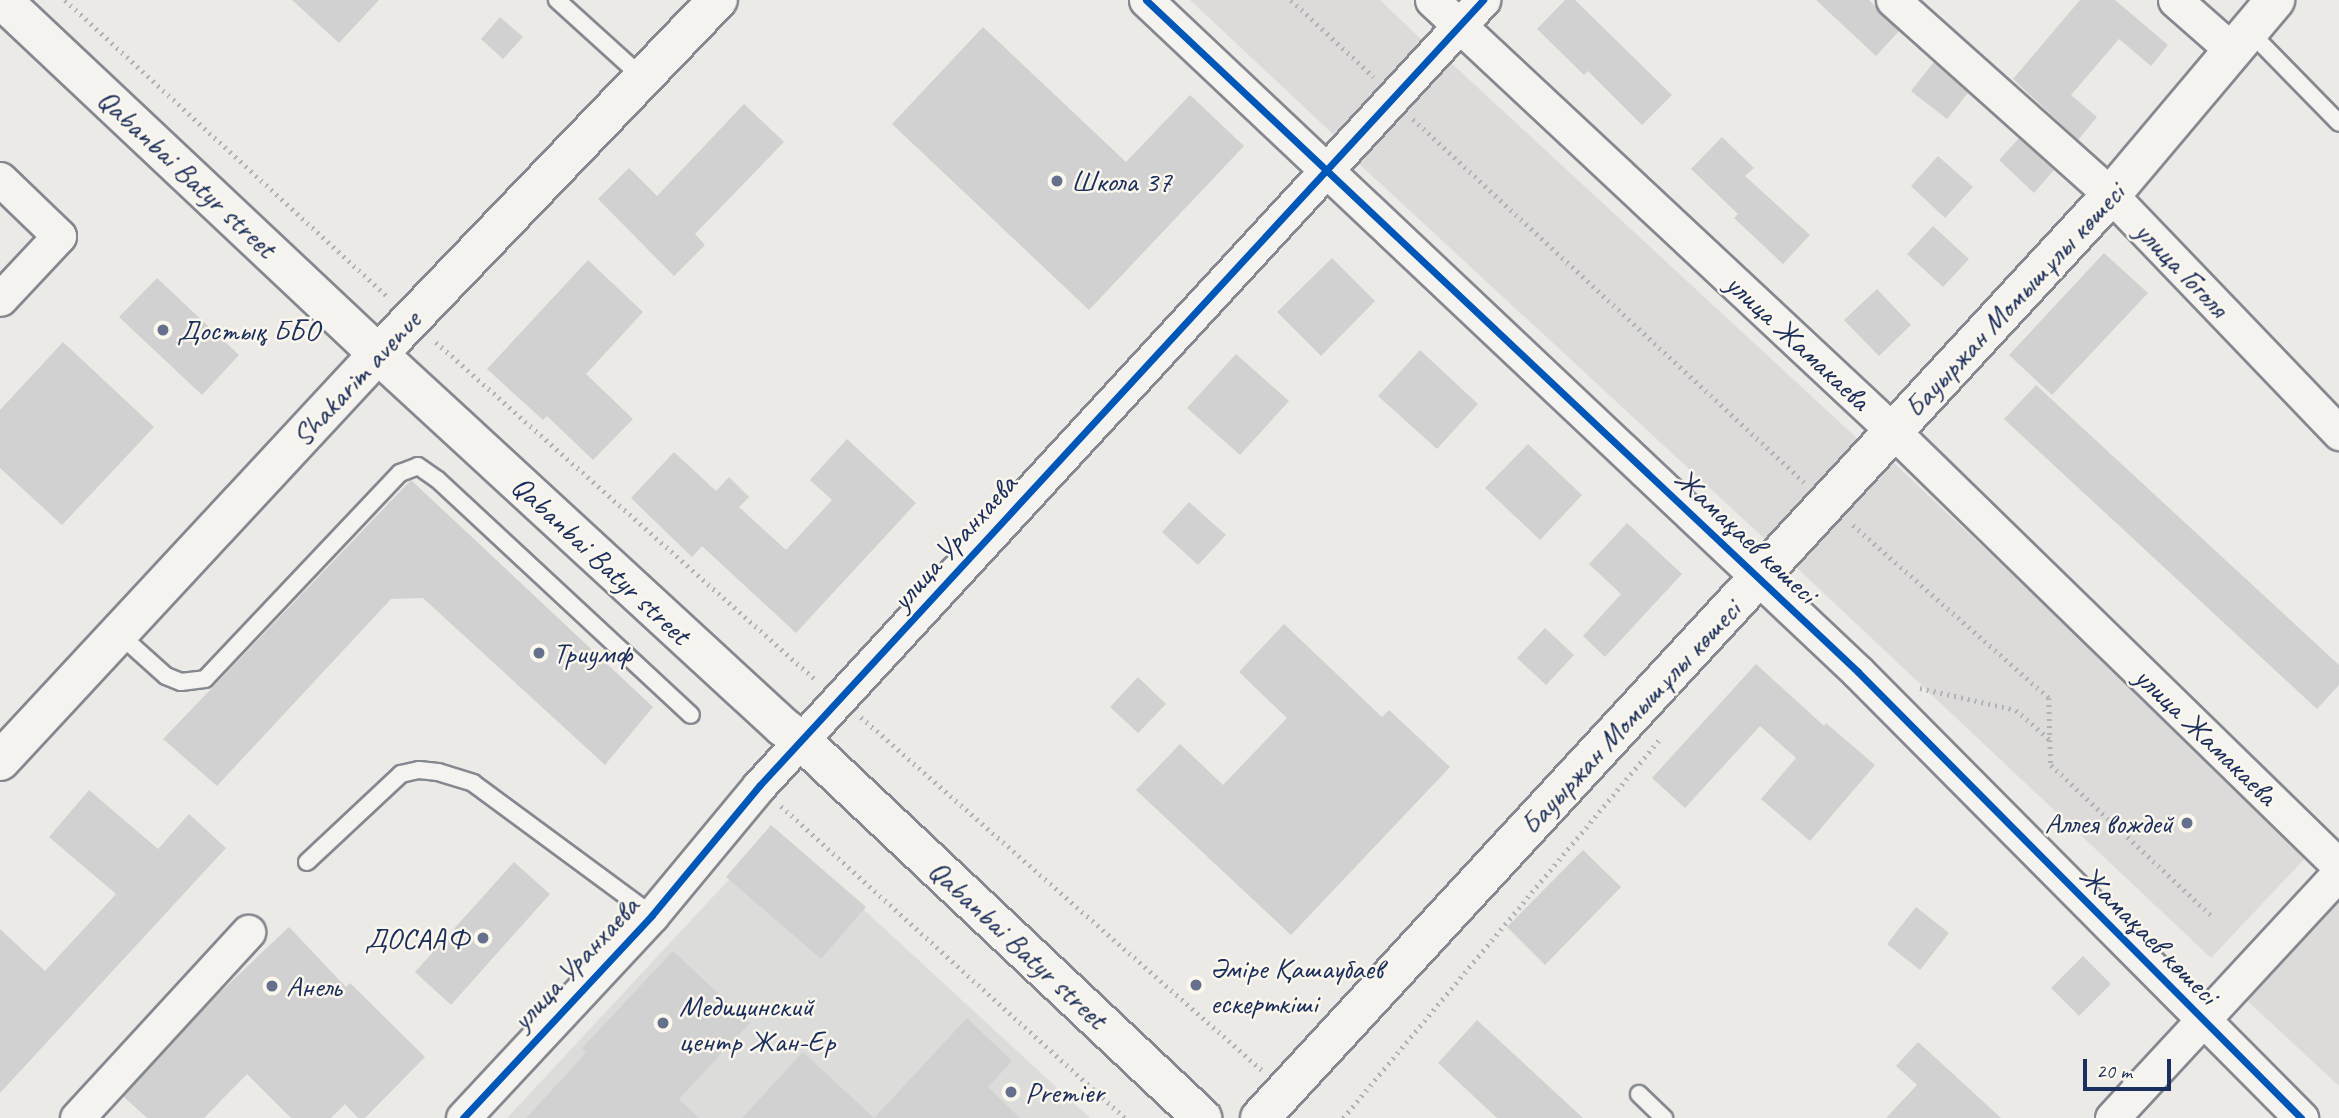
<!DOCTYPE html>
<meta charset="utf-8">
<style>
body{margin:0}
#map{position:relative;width:2339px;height:1118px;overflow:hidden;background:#eceae6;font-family:Caveat,sans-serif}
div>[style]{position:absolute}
.built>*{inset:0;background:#dcdcda}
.green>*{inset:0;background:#dcdbd9}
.building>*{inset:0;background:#d2d1d1}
.path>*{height:4.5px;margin-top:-2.25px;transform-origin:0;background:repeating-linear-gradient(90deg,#b1b3b6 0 2px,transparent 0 7px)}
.roads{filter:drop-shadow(2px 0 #85888f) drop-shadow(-2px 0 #85888f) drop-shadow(0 2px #85888f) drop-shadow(0 -2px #85888f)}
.service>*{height:16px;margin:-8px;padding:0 8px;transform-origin:8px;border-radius:8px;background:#f4f3ef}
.minor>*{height:33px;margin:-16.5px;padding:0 16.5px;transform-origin:16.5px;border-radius:16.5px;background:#f4f3ef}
.tertiary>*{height:38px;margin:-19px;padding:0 19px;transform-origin:19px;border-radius:19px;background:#f4f3ef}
.secondary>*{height:38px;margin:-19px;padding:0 19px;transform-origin:19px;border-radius:19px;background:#f4f3ef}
.primary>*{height:38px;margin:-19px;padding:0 19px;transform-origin:19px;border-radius:19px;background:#f4f3ef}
.cycleway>*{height:7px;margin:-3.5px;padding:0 3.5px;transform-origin:3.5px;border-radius:3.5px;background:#0057b8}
.dots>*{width:19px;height:19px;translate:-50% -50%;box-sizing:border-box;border:4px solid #fbf7ec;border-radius:50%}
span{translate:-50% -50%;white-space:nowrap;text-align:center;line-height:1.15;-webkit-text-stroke:5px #fbf7ec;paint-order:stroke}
.street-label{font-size:30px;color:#1b2f5e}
.poi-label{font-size:30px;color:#1b2f5e}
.left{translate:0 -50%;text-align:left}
.right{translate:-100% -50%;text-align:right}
.scale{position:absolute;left:2083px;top:1059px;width:88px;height:32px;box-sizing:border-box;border:4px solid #1b2f5e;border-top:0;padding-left:9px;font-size:21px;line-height:24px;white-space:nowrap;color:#1b2f5e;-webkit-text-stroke:5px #fbf7ec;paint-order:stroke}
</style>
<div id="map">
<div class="built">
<div style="clip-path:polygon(776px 829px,1090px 1118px,507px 1118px)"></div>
</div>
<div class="green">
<div style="clip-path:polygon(1190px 0,1380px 0,1424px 42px,1335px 136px)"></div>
<div style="clip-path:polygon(1448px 60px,1861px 442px,1768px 542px,1355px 160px)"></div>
<div style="clip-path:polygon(1894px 463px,2309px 854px,2211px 958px,1796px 567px)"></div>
<div style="clip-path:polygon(2339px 887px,2339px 1086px,2229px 984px)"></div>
</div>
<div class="building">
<div style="clip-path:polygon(292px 0,379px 0,339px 43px)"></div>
<div style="clip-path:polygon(1565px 0,1575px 0,1672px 95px,1642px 125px,1588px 71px,1584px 75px,1537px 29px)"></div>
<div style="clip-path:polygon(1816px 0,1869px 0,1899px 31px,1876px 56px)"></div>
<div style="clip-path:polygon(2080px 0,2115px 0,2168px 45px,2151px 66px,2119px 39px,2071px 95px,2097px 117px,2078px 140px,2013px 79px)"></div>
<div style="clip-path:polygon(500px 17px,523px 37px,503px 59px,481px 39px)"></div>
<div style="clip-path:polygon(983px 27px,1126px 162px,1190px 95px,1244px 146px,1089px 310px,892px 124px)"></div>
<div style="clip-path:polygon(1934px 62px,1968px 93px,1947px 119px,1911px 91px)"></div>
<div style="clip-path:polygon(744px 104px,784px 142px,695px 234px,705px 245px,674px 276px,598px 199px,629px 168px,657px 196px)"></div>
<div style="clip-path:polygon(1722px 137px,1754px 168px,1745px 176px,1810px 235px,1783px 264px,1734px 218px,1738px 214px,1691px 169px)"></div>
<div style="clip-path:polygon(2019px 138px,2054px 170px,2034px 193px,1999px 160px)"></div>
<div style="clip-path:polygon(1938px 156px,1973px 187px,1945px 218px,1911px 186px)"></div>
<div style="clip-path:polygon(1933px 226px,1969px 259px,1943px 287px,1907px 254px)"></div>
<div style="clip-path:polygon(2104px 253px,2148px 293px,2052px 395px,2009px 355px)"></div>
<div style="clip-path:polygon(1332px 258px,1375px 301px,1321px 356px,1277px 312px)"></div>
<div style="clip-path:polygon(588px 260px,643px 312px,586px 374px,633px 419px,593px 460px,547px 416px,543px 420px,487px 369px)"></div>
<div style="clip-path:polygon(157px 278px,239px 355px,202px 395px,119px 317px)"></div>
<div style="clip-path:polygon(1877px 289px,1911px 325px,1879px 356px,1844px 320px)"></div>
<div style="clip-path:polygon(63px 342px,154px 427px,62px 525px,0 468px,0 410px)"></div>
<div style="clip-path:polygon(1420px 350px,1478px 404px,1437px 449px,1378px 396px)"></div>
<div style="clip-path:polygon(1236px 354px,1289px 401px,1240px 455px,1187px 408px)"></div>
<div style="clip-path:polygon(2036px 385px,2339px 665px,2339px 685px,2317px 709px,2004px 419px)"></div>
<div style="clip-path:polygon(847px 439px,916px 503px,796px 633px,702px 546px,692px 557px,631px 498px,674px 452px,716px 491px,729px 477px,749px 497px,739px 507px,786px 550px,832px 500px,810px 480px)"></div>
<div style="clip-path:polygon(1528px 444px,1582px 495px,1540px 540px,1485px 488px)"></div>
<div style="clip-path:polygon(411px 480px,653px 707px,605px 765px,423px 598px,391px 599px,217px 786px,163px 739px)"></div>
<div style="clip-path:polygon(1189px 502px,1226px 535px,1198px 565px,1162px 532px)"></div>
<div style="clip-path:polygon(1627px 523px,1682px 574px,1605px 657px,1583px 636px,1621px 594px,1589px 564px)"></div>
<div style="clip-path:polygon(1284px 624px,1382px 717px,1389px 710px,1450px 767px,1291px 935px,1136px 790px,1180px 744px,1223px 785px,1287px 718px,1239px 672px)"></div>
<div style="clip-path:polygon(1545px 628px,1574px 655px,1546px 685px,1517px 658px)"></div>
<div style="clip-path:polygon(1756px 664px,1824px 726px,1826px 723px,1875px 765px,1810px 841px,1761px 799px,1796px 758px,1760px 726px,1685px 808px,1652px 778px)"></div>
<div style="clip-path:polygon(1138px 677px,1166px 704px,1138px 733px,1110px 707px)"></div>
<div style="clip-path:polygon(89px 790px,158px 849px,189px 814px,226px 848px,0 1093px,0 929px,45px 971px,116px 894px,49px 837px)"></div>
<div style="clip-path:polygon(771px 825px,866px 907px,821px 959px,726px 877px)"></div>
<div style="clip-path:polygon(1583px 850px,1621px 887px,1545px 965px,1507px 927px)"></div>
<div style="clip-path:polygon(514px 862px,550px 894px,451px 1005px,415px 972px)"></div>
<div style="clip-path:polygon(1916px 907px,1949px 933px,1920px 970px,1887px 944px)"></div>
<div style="clip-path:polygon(289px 927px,346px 987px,350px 983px,425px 1057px,365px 1118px,358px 1118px,345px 1104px,331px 1118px,291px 1118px,247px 1074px,204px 1118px,147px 1118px,123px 1096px,215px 997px)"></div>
<div style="clip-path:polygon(673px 951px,750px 1023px,679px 1099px,699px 1118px,526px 1118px,586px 1053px,582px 1048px)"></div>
<div style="clip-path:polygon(2083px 956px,2111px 984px,2079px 1016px,2051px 988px)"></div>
<div style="clip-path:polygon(967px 1018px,1012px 1061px,988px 1087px,1020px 1118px,742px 1118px,803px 1052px,874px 1118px)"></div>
<div style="clip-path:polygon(1477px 1020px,1583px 1118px,1497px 1118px,1438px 1063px)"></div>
<div style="clip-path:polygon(1918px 1042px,1939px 1061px,2001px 1118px,1886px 1118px,1917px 1085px,1896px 1066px)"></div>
</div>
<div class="path">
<div style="left:65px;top:0;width:440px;rotate:42.6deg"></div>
<div style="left:1291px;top:0;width:113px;rotate:42.9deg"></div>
<div style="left:1413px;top:119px;width:534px;rotate:42.87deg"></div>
<div style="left:436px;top:342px;width:510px;rotate:41.66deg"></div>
<div style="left:1853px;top:525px;width:261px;rotate:41.4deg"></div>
<div style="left:2049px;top:698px;width:41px;rotate:88.6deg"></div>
<div style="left:1920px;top:688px;width:98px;rotate:12.9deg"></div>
<div style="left:2016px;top:710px;width:45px;rotate:41.4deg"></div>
<div style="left:2050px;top:740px;width:25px;rotate:88deg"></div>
<div style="left:2051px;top:765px;width:221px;rotate:43.2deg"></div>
<div style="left:861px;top:717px;width:534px;rotate:41.36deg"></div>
<div style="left:781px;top:806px;width:464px;rotate:42.2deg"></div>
<div style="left:1343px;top:1118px;width:493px;rotate:-50.1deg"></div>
</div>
<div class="roads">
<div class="service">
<div style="left:557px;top:0;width:116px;rotate:42.2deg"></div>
<div style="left:2250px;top:32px;width:127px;rotate:45.6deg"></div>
<div style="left:118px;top:633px;width:64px;rotate:41.9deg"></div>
<div style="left:166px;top:676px;width:16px;rotate:22deg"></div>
<div style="left:181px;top:682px;width:24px;rotate:-7deg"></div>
<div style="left:205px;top:679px;width:284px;rotate:-46.6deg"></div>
<div style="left:400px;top:473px;width:19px;rotate:-21deg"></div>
<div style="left:418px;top:466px;width:24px;rotate:35deg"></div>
<div style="left:438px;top:480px;width:345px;rotate:42.9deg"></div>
<div style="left:307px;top:862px;width:129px;rotate:-43.1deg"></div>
<div style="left:401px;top:774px;width:18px;rotate:-13deg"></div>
<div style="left:419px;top:770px;width:19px;rotate:6deg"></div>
<div style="left:438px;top:772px;width:37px;rotate:17deg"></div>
<div style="left:473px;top:783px;width:222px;rotate:36.4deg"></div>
<div style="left:1639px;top:1094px;width:35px;rotate:44deg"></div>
</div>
<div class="minor">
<div style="left:1146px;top:0;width:979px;rotate:43.34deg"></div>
<div style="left:1858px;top:672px;width:629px;rotate:45.19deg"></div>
<div style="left:1432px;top:0;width:631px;rotate:43.07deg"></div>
<div style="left:1893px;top:431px;width:623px;rotate:44.28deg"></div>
<div style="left:1893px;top:0;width:292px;rotate:41.8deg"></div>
<div style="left:2111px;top:195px;width:330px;rotate:46.2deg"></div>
<div style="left:2175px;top:0;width:77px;rotate:41.3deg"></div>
<div style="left:0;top:179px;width:82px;rotate:44deg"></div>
<div style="left:59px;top:236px;width:86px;rotate:133.1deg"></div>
<div style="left:77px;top:1118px;width:253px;rotate:-47.4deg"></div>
<div style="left:463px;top:1118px;width:277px;rotate:-47deg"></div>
<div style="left:652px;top:915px;width:168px;rotate:-50.3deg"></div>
<div style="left:759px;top:786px;width:1069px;rotate:-47.35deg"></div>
<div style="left:2112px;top:1118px;width:334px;rotate:-47.2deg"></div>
</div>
<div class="tertiary">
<div style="left:1260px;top:1118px;width:1255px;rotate:-47.32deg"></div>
<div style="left:2111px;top:195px;width:255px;rotate:-49.9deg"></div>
</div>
<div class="secondary">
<div style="left:2px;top:0;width:516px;rotate:43.27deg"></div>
<div style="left:378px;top:354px;width:551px;rotate:42.64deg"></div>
<div style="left:783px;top:727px;width:24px;rotate:36deg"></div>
<div style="left:802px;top:741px;width:550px;rotate:43.3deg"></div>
</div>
<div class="primary">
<div style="left:0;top:761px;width:555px;rotate:-47.12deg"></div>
<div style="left:378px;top:354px;width:491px;rotate:-46.2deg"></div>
</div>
</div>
<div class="cycleway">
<div style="left:1146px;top:0;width:979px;rotate:43.34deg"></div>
<div style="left:1858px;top:672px;width:629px;rotate:45.19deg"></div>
<div style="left:463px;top:1118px;width:277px;rotate:-47deg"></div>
<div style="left:652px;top:915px;width:168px;rotate:-50.3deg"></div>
<div style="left:759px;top:786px;width:1069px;rotate:-47.35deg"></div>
</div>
<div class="dots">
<div style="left:1057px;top:181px;background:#64708e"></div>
<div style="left:163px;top:330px;background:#64708e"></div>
<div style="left:539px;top:653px;background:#64708e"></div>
<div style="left:2187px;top:823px;background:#64708e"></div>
<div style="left:483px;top:938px;background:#64708e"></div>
<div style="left:1196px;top:985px;background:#64708e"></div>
<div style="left:272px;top:986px;background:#64708e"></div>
<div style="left:663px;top:1023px;background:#64708e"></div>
<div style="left:1011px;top:1092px;background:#64708e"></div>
</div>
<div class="street-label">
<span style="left:187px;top:173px;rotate:43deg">Qabanbai Batyr street</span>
<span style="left:2182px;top:269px;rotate:46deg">улица Гоголя</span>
<span style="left:2014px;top:300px;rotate:-47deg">Бауыржан Момышұлы көшесі</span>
<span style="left:1798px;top:342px;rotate:43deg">улица Жамакаева</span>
<span style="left:356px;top:378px;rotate:-47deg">Shakarim avenue</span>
<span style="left:1746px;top:536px;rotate:43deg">Жамақаев көшесі</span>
<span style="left:954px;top:542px;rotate:-48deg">улица Уранхаева</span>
<span style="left:601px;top:560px;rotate:43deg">Qabanbai Batyr street</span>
<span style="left:1630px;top:717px;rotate:-47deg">Бауыржан Момышұлы көшесі</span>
<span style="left:2206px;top:736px;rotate:44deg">улица Жамакаева</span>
<span style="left:2149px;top:935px;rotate:45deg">Жамақаев көшесі</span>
<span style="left:1018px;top:944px;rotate:43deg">Qabanbai Batyr street</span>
<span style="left:575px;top:963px;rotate:-47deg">улица Уранхаева</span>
</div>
<div class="poi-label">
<span class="left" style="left:1071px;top:181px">Школа 37</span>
<span class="left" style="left:177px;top:330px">Достық ББО</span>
<span class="left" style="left:553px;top:653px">Триумф</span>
<span class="right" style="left:2173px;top:823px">Аллея вождей</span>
<span class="right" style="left:469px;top:938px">ДОСААФ</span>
<span class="left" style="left:1210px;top:985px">Әміре Қашаубаев<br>ескерткіші</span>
<span class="left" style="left:286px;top:986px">Анель</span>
<span class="left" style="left:679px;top:1023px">Медицинский<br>центр Жан-Ер</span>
<span class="left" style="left:1025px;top:1092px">Premier</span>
</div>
<div class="scale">20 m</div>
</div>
